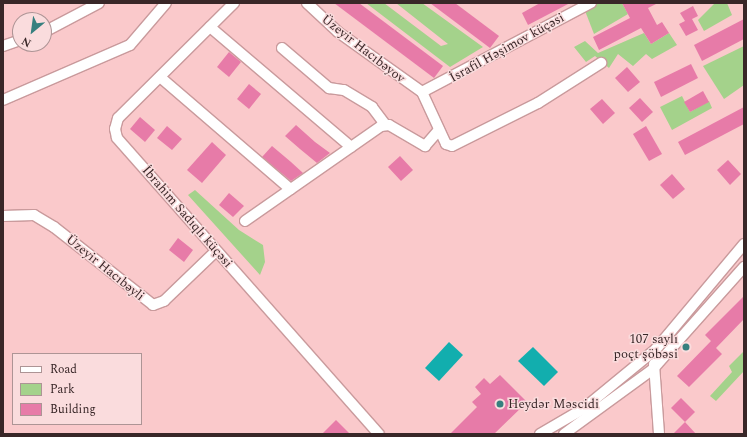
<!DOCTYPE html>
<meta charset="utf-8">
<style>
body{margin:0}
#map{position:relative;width:747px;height:437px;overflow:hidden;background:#fac9cb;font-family:Spectral,serif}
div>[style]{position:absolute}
.green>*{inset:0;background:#a4d28b}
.water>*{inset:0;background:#12aeae}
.building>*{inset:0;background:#e77ba8}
.roads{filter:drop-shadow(1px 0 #c99a9c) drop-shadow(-1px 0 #c99a9c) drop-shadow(0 1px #c99a9c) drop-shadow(0 -1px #c99a9c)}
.minor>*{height:10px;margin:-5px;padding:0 5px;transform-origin:5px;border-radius:5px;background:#fff}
.dots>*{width:11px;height:11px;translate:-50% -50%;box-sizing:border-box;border:2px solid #fadcdd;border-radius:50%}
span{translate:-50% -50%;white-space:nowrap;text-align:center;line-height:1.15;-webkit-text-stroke:3px #fadcdd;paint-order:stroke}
.street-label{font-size:13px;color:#392728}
.poi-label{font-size:13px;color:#392728}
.right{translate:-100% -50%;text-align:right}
.left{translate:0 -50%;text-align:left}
.frame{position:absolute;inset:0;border:4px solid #392728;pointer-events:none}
.legend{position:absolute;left:12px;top:353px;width:130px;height:72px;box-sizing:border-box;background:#fadcdd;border:1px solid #ad9495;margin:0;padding:5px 7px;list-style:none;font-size:12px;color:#392728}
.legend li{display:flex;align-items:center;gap:8px;height:20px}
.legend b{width:20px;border:1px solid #ad9495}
.north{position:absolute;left:12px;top:12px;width:40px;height:40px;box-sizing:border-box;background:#fadcdd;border:1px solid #ad9495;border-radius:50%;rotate:209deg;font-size:11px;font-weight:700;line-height:16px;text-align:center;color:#392728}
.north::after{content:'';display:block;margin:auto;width:14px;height:18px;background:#37807f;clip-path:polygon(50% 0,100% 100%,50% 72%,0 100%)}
</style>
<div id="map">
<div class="green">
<div style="clip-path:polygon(366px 3px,384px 3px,441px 46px,448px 44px,396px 3px,422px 3px,483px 47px,450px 67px)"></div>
<div style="clip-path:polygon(582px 3px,622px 3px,628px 14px,594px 34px)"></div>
<div style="clip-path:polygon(715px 3px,727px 3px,732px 15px,704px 31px,698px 20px)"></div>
<div style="clip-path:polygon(644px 33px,651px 44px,669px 33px,677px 45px,652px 59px,646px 54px,633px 66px,618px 54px,609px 68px,595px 56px,586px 62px,574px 47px,585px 41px,598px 53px)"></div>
<div style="clip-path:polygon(744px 46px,744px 85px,724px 99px,703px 66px)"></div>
<div style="clip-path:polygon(682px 96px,690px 112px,709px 101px,712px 108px,672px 130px,660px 107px)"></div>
<div style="clip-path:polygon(195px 190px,239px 230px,263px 245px,265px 262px,260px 275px,188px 195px)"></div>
<div style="clip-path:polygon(744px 351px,744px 371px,716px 401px,710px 396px,732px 372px,729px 366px)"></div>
</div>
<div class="water">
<div style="clip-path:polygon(449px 342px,463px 355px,439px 381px,425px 368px)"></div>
<div style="clip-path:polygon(533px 347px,558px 372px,544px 386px,518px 361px)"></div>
</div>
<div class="building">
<div style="clip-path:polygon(334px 3px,359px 3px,443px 66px,434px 78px)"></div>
<div style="clip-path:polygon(430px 3px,455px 3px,499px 36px,490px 48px)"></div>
<div style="clip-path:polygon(540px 3px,570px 3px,528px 25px,522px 13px)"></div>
<div style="clip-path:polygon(622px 3px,658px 3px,648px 8px,657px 25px,662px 22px,669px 33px,651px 44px,641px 28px,599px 50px,593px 37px,630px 18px)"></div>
<div style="clip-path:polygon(693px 6px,698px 16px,692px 19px,698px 30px,686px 36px,679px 24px,685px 21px,680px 13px)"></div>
<div style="clip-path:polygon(744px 19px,744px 39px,702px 61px,694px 45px)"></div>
<div style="clip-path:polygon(229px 52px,241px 62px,229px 77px,217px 67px)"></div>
<div style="clip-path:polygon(691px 64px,698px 78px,661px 97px,654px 82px)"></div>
<div style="clip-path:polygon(627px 67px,640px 82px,628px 92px,615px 78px)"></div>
<div style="clip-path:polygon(249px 84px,261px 94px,249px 109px,237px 99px)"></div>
<div style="clip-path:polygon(703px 91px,709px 102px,690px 112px,684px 102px)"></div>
<div style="clip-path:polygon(640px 98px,653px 112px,642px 122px,629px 108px)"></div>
<div style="clip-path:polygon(602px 99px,615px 113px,603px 124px,590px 109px)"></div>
<div style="clip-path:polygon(744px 107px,744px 124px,685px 155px,678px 142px)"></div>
<div style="clip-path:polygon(140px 117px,155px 130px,145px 142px,130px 129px)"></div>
<div style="clip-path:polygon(296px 125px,315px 142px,330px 153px,317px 163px,300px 149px,285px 136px)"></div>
<div style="clip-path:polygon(167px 126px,182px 139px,172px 150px,157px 138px)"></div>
<div style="clip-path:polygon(646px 126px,662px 154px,649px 161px,633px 134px)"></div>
<div style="clip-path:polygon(212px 142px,226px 155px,202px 183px,187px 170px)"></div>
<div style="clip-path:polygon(272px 146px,291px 162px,303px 173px,291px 181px,262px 157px)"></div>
<div style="clip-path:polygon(400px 156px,413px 170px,401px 181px,388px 167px)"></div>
<div style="clip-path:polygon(728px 160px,741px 174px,730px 185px,717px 170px)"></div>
<div style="clip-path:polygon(672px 174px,685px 189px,673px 199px,660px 185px)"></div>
<div style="clip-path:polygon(229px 193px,244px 206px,233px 217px,219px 205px)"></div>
<div style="clip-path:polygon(178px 238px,193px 250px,184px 262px,169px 250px)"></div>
<div style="clip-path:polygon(744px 296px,744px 319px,716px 348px,722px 354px,689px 387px,677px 376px,711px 341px,705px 335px)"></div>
<div style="clip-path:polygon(500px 375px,527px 402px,494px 434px,450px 434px,477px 407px,472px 402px,481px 394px,475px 387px,484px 378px,490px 384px)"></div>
<div style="clip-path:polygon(681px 398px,695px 412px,685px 422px,671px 408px)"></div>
<div style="clip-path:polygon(336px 420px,350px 434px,322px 434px)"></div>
<div style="clip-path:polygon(685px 422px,696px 434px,673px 434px)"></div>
</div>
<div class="roads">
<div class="minor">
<div style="left:234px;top:3px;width:163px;rotate:135.2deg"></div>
<div style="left:118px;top:118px;width:11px;rotate:105deg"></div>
<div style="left:115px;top:129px;width:9px;rotate:77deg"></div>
<div style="left:117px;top:138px;width:395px;rotate:48.5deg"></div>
<div style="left:307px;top:3px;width:42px;rotate:43.1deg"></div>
<div style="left:338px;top:32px;width:103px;rotate:35.5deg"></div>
<div style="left:210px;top:27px;width:185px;rotate:40.4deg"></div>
<div style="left:44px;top:32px;width:62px;rotate:-27.8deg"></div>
<div style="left:3px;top:46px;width:18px;rotate:-19deg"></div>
<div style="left:282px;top:48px;width:62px;rotate:40.4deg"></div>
<div style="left:329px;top:88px;width:15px;rotate:8deg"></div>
<div style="left:344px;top:90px;width:33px;rotate:31deg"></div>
<div style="left:372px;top:107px;width:21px;rotate:53deg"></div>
<div style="left:160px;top:77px;width:172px;rotate:40.7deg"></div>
<div style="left:422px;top:92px;width:57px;rotate:65.2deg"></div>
<div style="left:446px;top:144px;width:6px;rotate:18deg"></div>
<div style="left:452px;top:146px;width:96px;rotate:-26.6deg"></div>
<div style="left:538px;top:103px;width:75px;rotate:-32.4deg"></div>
<div style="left:422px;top:92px;width:191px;rotate:-27.8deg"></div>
<div style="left:3px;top:100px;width:138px;rotate:-23.4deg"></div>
<div style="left:130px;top:45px;width:55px;rotate:-49.4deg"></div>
<div style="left:3px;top:216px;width:31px;rotate:-2deg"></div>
<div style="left:34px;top:215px;width:23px;rotate:31deg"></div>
<div style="left:54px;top:227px;width:126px;rotate:38.2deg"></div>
<div style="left:153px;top:305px;width:12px;rotate:-20deg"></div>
<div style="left:164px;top:301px;width:72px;rotate:-43.9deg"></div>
<div style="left:245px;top:221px;width:166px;rotate:-34.9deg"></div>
<div style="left:381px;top:126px;width:8px;rotate:-7deg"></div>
<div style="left:389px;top:125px;width:42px;rotate:30.3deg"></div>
<div style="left:425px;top:146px;width:21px;rotate:-49deg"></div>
<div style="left:654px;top:364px;width:70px;rotate:85.9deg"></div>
<div style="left:540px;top:434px;width:50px;rotate:-30.2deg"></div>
<div style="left:583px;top:409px;width:94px;rotate:-39.4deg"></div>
<div style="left:656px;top:349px;width:137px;rotate:-50deg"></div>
<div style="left:564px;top:434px;width:110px;rotate:-36.1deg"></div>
<div style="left:653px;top:369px;width:137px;rotate:-48.3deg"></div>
</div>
</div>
<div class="dots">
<div style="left:686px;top:347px;background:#37807f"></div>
<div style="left:500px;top:404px;background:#37807f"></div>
</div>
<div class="street-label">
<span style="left:507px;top:48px;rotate:-29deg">İsrafil Həşimov küçəsi</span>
<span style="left:363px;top:49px;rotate:38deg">Üzeyir Hacıbəyov</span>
<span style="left:187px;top:217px;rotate:49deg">İbrahim Sadıqlı küçəsi</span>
<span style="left:105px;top:268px;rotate:39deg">Üzeyir Hacıbəyli</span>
</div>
<div class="poi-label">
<span class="right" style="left:678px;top:347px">107 saylı<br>poçt şöbəsi</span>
<span class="left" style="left:508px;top:404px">Heydər Məscidi</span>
</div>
<div class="frame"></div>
<ul class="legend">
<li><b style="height:5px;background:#fff"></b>Road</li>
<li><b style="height:11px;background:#a4d28b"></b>Park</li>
<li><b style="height:11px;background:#e77ba8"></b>Building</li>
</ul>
<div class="north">N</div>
</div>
